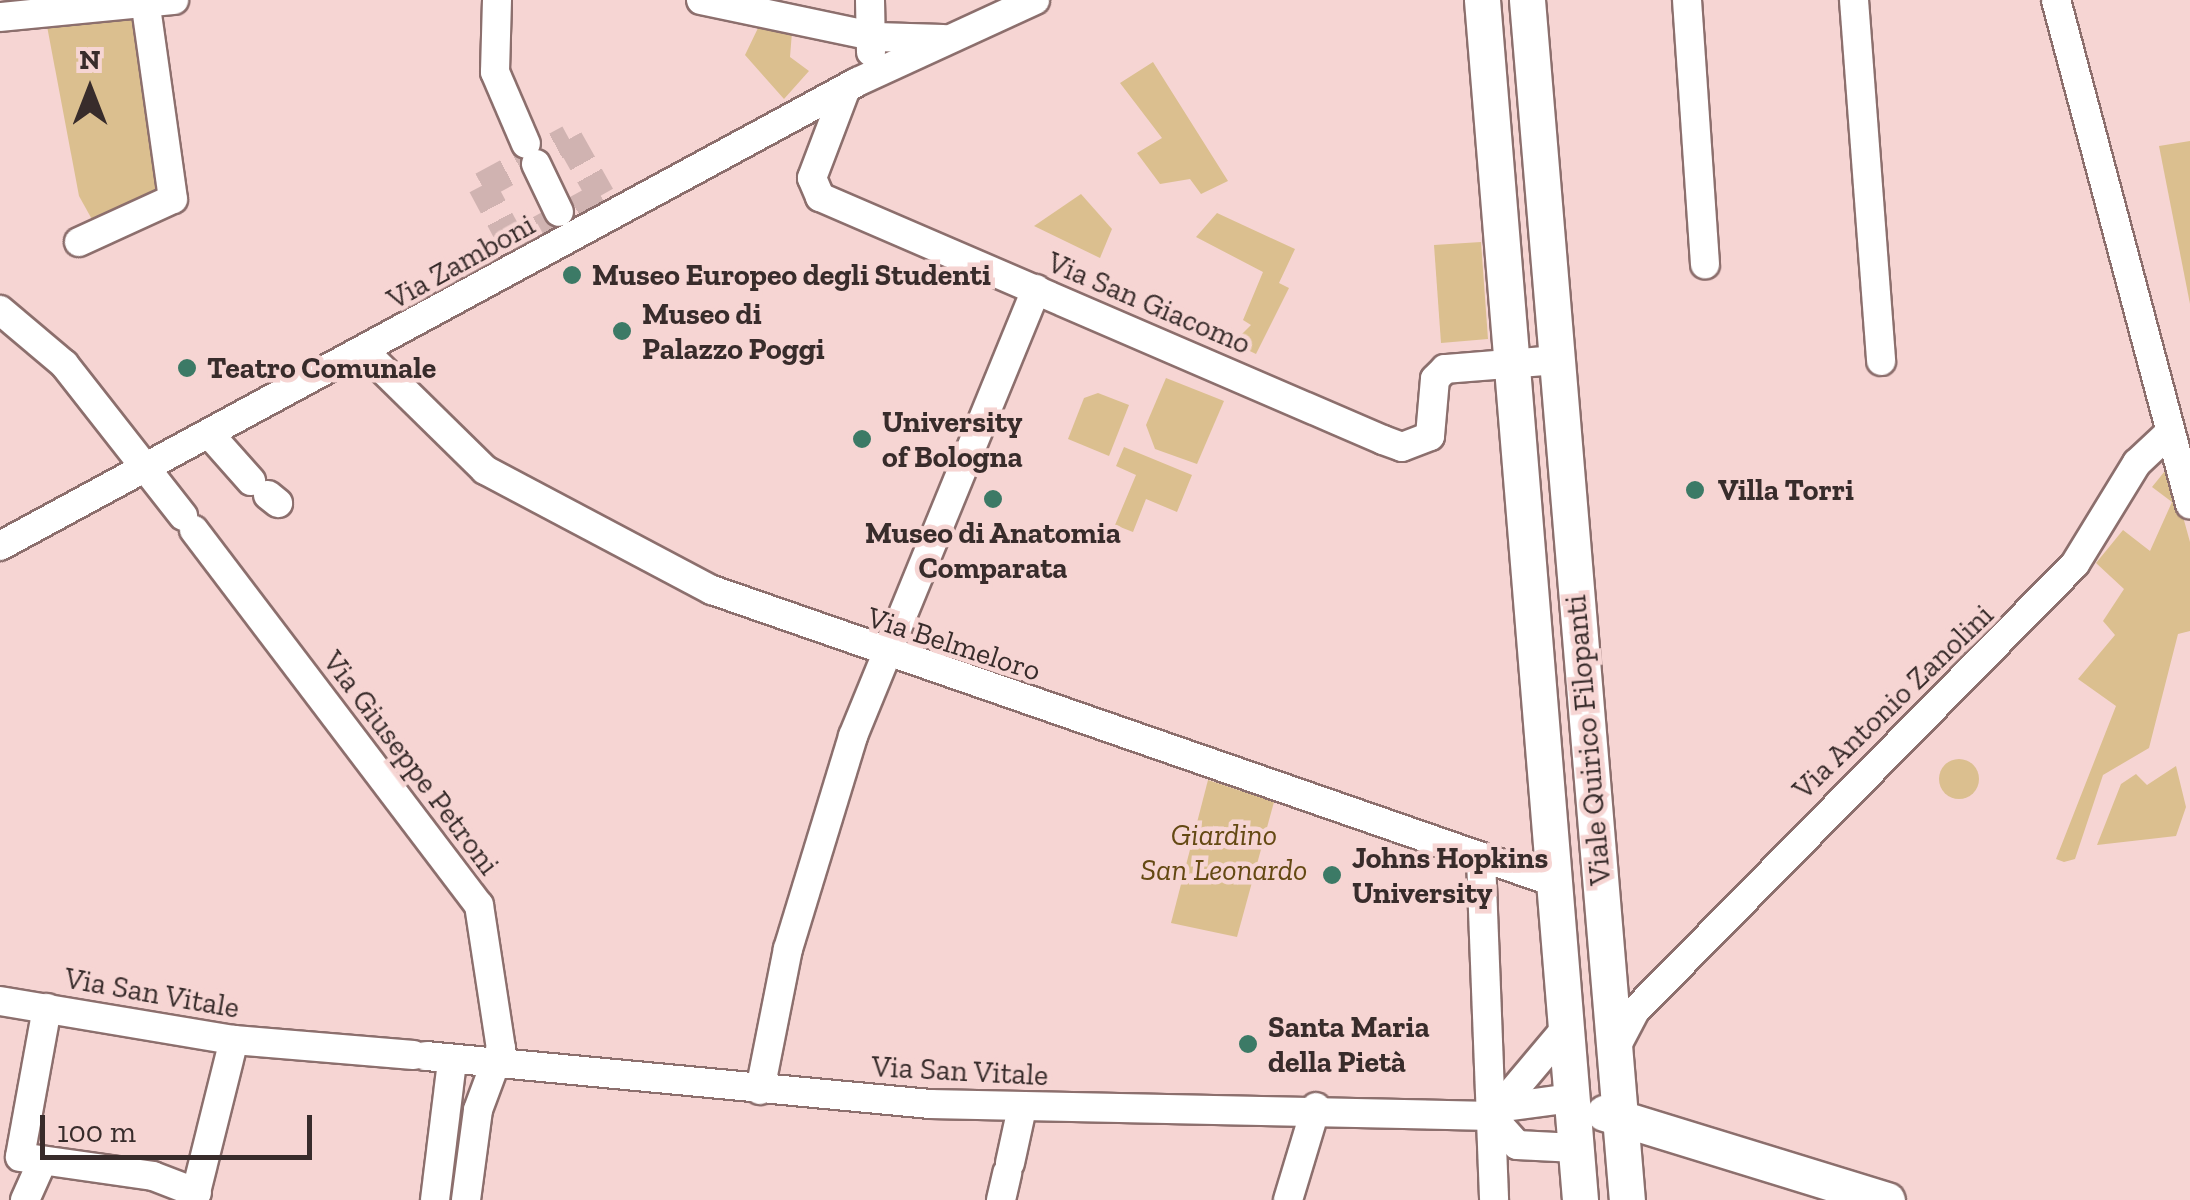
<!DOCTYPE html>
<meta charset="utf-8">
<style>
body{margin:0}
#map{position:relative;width:2190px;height:1200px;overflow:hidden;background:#f6d5d3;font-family:"Zilla Slab",serif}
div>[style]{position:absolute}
.green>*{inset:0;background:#dbbf8f}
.round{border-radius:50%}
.minor-tunnel>*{height:28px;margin-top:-14px;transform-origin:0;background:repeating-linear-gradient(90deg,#d0b3b1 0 28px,transparent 0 42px)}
.roads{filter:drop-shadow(2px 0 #8c6f6d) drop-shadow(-2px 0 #8c6f6d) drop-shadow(0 2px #8c6f6d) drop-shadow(0 -2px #8c6f6d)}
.minor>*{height:28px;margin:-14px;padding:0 14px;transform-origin:14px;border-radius:14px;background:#fff}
.major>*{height:35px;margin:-17.5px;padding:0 17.5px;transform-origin:17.5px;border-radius:17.5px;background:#fff}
.dots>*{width:28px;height:28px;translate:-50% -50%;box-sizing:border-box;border:5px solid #f6d5d3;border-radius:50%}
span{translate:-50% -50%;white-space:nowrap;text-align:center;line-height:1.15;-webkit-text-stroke:9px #f6d5d3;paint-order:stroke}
.street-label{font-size:30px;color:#382c2b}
.poi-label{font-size:30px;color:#382c2b;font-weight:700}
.left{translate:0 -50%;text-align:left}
.park-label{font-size:30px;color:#644913;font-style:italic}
.north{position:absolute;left:40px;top:40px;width:100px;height:100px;-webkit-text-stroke:8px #f6d5d3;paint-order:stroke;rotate:0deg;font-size:28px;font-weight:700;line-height:40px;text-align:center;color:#382c2b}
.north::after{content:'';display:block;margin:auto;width:35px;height:45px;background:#382c2b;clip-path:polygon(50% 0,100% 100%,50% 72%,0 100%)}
.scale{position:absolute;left:40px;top:1115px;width:272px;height:45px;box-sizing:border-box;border:5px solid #382c2b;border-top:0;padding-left:12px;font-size:30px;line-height:35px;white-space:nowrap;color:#382c2b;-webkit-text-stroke:8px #f6d5d3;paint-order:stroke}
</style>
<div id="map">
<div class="green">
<div style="clip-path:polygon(140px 16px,167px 196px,94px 223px,79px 196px,47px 26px)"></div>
<div style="clip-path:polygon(759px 26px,792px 32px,790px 57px,809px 71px,784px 99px,745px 55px)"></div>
<div style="clip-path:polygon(1153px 62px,1228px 181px,1201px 194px,1190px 179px,1160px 184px,1137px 153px,1162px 138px,1120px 83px)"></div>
<div style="clip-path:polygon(2190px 141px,2190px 304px,2159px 146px)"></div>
<div style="clip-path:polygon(1081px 194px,1112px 229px,1100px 258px,1034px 226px)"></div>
<div style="clip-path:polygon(1217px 213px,1295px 249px,1279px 283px,1289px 288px,1256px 354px,1233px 343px,1251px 325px,1243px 320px,1263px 272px,1196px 237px)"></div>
<div style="clip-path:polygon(1481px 242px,1488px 339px,1441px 343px,1434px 245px)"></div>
<div style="clip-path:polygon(1166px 378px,1224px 401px,1197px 464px,1155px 449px,1146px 425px)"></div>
<div style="clip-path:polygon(1098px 393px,1129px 405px,1109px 456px,1068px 439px,1084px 398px)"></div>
<div style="clip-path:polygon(1124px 447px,1192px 475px,1177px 512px,1146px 499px,1133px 532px,1115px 525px,1136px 475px,1116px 466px)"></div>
<div style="clip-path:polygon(2169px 466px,2190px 542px,2190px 631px,2178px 634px,2149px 748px,2103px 775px,2075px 859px,2064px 862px,2056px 859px,2116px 706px,2078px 679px,2115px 635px,2103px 621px,2124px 589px,2096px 563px,2123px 530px,2150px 551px,2172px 502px,2152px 487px)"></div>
<div class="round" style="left:1939px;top:759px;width:40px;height:40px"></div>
<div style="clip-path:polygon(2176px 766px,2186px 807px,2176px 836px,2097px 845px,2121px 784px,2136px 774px,2147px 785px)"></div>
<div style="clip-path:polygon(1208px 780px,1274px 802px,1237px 937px,1171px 923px)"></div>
</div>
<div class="minor-tunnel">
<div style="left:569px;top:139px;width:65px;rotate:60.7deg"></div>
<div style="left:601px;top:196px;width:100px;rotate:151.4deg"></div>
<div style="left:513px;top:244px;width:66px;rotate:-118.1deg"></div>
<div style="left:482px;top:186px;width:99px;rotate:-28.4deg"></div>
</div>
<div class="roads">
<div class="minor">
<div style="left:497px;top:0;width:72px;rotate:91.6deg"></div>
<div style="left:495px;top:72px;width:78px;rotate:66.7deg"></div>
<div style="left:701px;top:0;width:179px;rotate:11.9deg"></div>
<div style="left:876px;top:37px;width:67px;rotate:1.7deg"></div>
<div style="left:870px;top:0;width:52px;rotate:88.9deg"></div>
<div style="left:1687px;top:0;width:265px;rotate:86.1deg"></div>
<div style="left:1854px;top:0;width:362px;rotate:85.7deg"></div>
<div style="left:2056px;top:0;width:522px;rotate:75.11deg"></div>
<div style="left:0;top:17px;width:175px;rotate:-5.6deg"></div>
<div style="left:845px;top:91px;width:93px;rotate:110.8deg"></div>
<div style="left:812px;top:178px;width:21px;rotate:67deg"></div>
<div style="left:820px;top:197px;width:613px;rotate:23.35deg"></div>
<div style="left:1383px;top:440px;width:20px;rotate:20deg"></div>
<div style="left:1402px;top:447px;width:30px;rotate:-21deg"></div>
<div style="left:1430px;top:436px;width:57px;rotate:-85deg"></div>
<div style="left:1435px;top:379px;width:14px;rotate:-45deg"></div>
<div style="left:1445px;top:369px;width:111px;rotate:-4.6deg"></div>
<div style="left:536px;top:164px;width:53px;rotate:64.4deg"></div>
<div style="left:79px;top:242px;width:103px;rotate:-24.6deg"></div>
<div style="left:173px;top:199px;width:201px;rotate:-98deg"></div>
<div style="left:0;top:310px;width:84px;rotate:40.2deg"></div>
<div style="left:64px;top:364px;width:193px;rotate:51.9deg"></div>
<div style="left:365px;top:352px;width:168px;rotate:44.5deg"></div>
<div style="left:485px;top:470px;width:257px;rotate:27.9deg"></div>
<div style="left:712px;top:590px;width:891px;rotate:19.13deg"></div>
<div style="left:212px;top:437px;width:59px;rotate:48.4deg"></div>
<div style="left:268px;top:495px;width:13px;rotate:39deg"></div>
<div style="left:194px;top:530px;width:471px;rotate:52.8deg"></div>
<div style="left:479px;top:905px;width:145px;rotate:81.3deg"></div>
<div style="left:501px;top:1048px;width:66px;rotate:110.4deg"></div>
<div style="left:478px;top:1110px;width:91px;rotate:97.6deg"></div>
<div style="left:0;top:546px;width:975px;rotate:-28.43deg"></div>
<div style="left:857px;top:82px;width:196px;rotate:-24.7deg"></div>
<div style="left:1481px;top:859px;width:341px;rotate:87.8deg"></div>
<div style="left:0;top:1001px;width:237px;rotate:9.5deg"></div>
<div style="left:234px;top:1040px;width:180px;rotate:4.8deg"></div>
<div style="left:47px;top:1008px;width:151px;rotate:100.3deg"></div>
<div style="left:20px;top:1157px;width:134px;rotate:8.1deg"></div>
<div style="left:153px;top:1176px;width:47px;rotate:21.1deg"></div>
<div style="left:1615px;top:1049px;width:43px;rotate:-62.2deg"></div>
<div style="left:1635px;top:1011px;width:627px;rotate:-45.45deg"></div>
<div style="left:2075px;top:564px;width:119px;rotate:-58.5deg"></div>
<div style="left:2137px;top:463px;width:44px;rotate:-43.2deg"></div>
<div style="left:426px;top:1056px;width:506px;rotate:5.44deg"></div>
<div style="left:930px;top:1104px;width:562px;rotate:1.22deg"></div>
<div style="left:760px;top:1090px;width:144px;rotate:-78.8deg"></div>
<div style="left:788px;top:949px;width:223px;rotate:-73deg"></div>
<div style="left:853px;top:736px;width:483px;rotate:-67.7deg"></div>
<div style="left:1505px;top:1107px;width:68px;rotate:-7.7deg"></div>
<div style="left:1492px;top:1116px;width:115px;rotate:-49.9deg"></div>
<div style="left:1493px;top:1118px;width:36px;rotate:48deg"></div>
<div style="left:1517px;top:1145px;width:59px;rotate:2.9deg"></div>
<div style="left:1010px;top:1163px;width:56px;rotate:-77.7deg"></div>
<div style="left:25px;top:1200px;width:42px;rotate:-65.9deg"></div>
<div style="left:194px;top:1200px;width:165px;rotate:-76deg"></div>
<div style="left:435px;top:1200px;width:140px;rotate:-83deg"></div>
<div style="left:1001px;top:1200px;width:28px;rotate:-77deg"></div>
<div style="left:1288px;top:1200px;width:97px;rotate:-73.2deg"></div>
</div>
<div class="major">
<div style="left:1482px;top:0;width:1204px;rotate:85.33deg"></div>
<div style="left:1527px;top:0;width:1204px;rotate:85.24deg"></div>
<div style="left:1604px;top:1113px;width:296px;rotate:17.1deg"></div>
</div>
</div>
<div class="dots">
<div style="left:572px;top:275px;background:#3c7a66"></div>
<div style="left:622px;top:331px;background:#3c7a66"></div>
<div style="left:187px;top:368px;background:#3c7a66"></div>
<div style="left:862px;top:439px;background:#3c7a66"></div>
<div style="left:1695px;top:490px;background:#3c7a66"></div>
<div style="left:993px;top:499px;background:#3c7a66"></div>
<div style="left:1332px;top:875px;background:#3c7a66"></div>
<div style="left:1248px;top:1044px;background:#3c7a66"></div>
</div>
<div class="street-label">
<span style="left:461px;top:262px;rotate:-29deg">Via Zamboni</span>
<span style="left:1149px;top:303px;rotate:23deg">Via San Giacomo</span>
<span style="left:954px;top:644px;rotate:18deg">Via Belmeloro</span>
<span style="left:1893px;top:702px;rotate:-44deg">Via Antonio Zanolini</span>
<span style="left:1588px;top:740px;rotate:-95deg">Viale Quirico Filopanti</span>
<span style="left:411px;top:763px;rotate:53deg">Via Giuseppe Petroni</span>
<span style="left:152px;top:993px;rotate:10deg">Via San Vitale</span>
<span style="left:960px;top:1071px;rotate:3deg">Via San Vitale</span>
</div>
<div class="poi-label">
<span class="left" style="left:592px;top:275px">Museo Europeo degli Studenti</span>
<span class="left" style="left:642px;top:331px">Museo di<br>Palazzo Poggi</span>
<span class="left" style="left:207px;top:368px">Teatro Comunale</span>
<span class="left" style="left:882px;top:439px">University<br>of Bologna</span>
<span class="left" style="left:1718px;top:490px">Villa Torri</span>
<span style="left:993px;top:550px">Museo di Anatomia<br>Comparata</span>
<span class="left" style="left:1352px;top:875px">Johns Hopkins<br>University</span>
<span class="left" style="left:1268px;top:1044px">Santa Maria<br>della Pietà</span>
</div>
<div class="park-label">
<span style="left:1224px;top:852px">Giardino<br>San Leonardo</span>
</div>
<div class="north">N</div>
<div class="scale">100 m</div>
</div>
